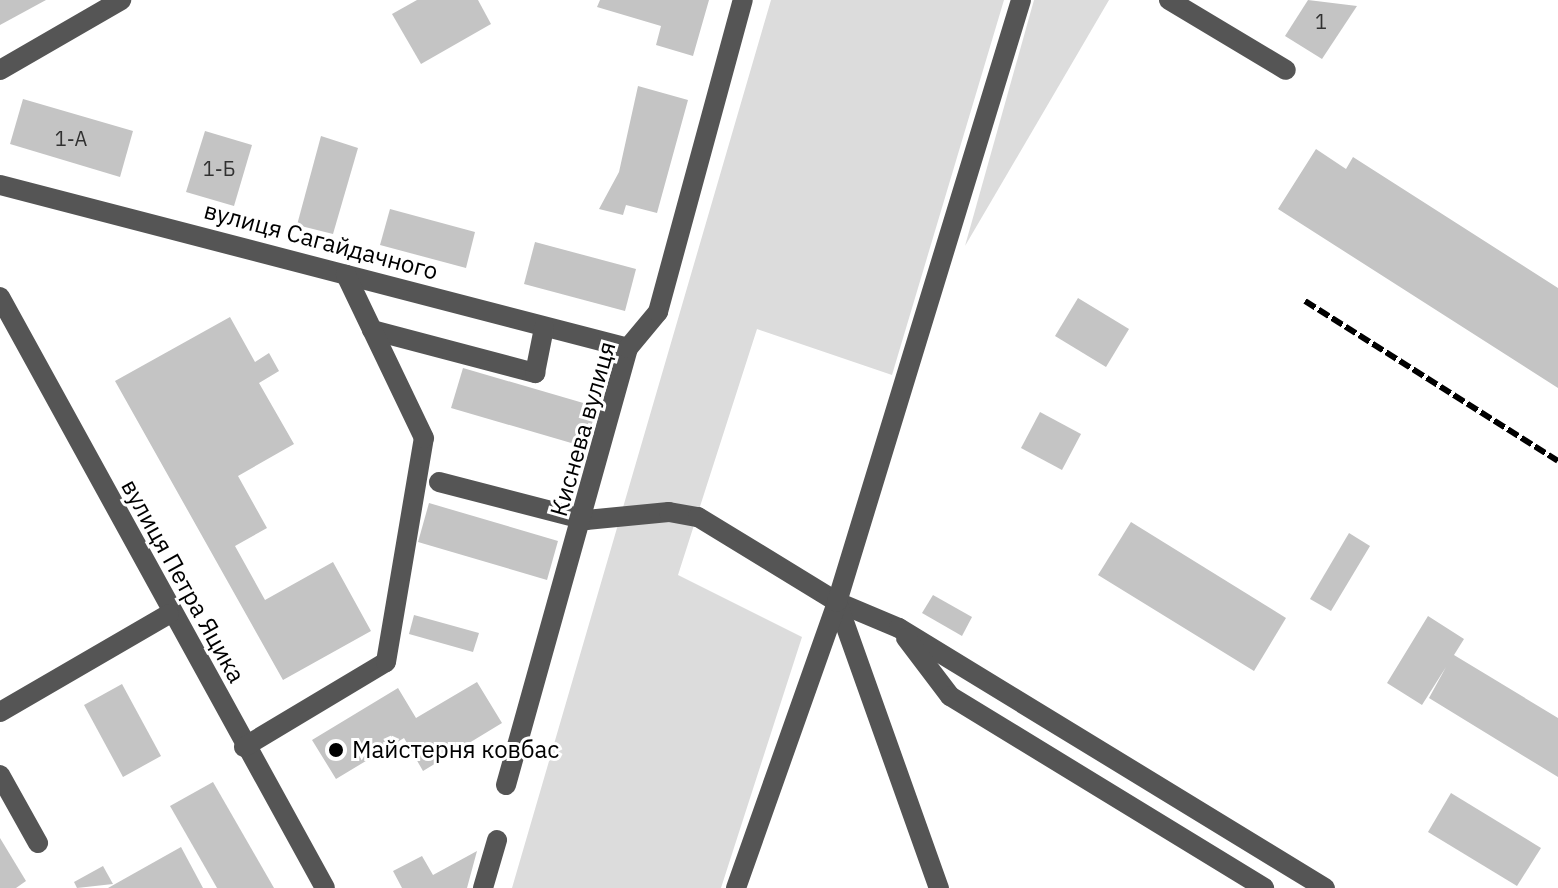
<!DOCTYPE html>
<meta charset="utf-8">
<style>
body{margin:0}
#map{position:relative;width:1558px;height:888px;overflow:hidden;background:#fff;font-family:"IBM Plex Sans",sans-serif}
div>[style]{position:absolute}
.green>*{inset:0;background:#dcdcdc}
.building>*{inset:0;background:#c4c4c4}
.minor>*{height:20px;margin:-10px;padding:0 10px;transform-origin:10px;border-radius:10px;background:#555}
.rail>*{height:6px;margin-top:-3px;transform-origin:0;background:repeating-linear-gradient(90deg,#000 0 12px,transparent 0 16px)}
.dots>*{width:22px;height:22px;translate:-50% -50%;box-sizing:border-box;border:4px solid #fff;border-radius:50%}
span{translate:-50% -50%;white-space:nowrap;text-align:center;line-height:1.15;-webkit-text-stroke:6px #fff;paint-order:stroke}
.number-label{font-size:20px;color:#313131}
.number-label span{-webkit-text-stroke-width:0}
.street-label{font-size:24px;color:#000}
.poi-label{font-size:24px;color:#000}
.left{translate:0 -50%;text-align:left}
</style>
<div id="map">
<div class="green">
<div style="clip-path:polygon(771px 0,1004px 0,892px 375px,757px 329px,678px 575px,802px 637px,721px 888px,512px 888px)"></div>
<div style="clip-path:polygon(1034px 0,1109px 0,965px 246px)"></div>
</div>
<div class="building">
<div style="clip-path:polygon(0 0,46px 0,0 25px)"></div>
<div style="clip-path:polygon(417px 0,478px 0,491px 24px,421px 64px,392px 14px)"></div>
<div style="clip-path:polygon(600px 0,709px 0,693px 56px,656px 45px,661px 26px,597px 7px)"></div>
<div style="clip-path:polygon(1308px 0,1357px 6px,1322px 59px,1285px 36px)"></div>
<div style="clip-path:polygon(638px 86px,688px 100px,657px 213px,626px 205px,623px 215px,599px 209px,619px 172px)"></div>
<div style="clip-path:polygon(23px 99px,133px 131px,120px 177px,10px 144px)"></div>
<div style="clip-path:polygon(205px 131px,252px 145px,234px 206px,186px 192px)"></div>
<div style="clip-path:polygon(321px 136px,358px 148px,333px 234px,297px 225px)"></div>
<div style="clip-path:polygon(1316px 149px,1346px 169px,1353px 157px,1558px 288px,1558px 388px,1278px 209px)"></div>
<div style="clip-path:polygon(390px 209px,475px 232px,466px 268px,380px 245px)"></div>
<div style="clip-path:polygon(535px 242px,636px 269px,625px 311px,524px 284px)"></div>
<div style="clip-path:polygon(1078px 298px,1129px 329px,1106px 367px,1055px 336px)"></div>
<div style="clip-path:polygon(230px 317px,255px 362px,269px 353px,279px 371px,259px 383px,294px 444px,238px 476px,267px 528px,235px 546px,265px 600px,333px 562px,371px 631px,283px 680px,115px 381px)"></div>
<div style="clip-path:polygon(463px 368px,597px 407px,585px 447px,451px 408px)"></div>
<div style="clip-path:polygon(1040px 412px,1081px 434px,1062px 470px,1021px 448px)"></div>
<div style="clip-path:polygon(429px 503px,558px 541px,547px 580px,418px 542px)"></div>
<div style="clip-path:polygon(1131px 522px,1286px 618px,1254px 671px,1098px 575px)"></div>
<div style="clip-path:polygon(1349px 533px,1370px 546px,1331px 611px,1310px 599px)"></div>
<div style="clip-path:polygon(933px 595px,972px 617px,962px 636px,922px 613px)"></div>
<div style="clip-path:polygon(414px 615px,479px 633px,473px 652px,409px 634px)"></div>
<div style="clip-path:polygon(1428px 616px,1464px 639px,1454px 655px,1558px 718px,1558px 777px,1429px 698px,1446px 667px,1422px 705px,1387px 683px)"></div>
<div style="clip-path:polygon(477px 682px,502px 723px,423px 771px,404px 738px,336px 779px,312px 740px,398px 688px,416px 718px)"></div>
<div style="clip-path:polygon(122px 684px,161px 756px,123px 777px,84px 705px)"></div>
<div style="clip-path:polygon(213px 782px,274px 888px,217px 888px,170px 806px)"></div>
<div style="clip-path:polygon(1451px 793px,1541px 848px,1517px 886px,1428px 832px)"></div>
<div style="clip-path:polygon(0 838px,26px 881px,16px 888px,0 888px)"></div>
<div style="clip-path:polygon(181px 847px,203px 888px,108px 888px)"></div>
<div style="clip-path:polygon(477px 851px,467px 888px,402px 888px,393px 871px,422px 856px,433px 875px)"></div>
<div style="clip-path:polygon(103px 866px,113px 884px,77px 888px,74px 882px)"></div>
</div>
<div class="minor">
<div style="left:1169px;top:0;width:136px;rotate:30.9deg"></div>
<div style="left:0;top:70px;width:140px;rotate:-30deg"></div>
<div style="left:0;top:185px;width:649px;rotate:14.55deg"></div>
<div style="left:0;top:297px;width:674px;rotate:61.19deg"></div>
<div style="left:372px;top:330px;width:169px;rotate:14.8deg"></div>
<div style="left:535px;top:373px;width:46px;rotate:-78.7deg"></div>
<div style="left:439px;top:482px;width:152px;rotate:14.5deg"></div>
<div style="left:586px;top:520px;width:83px;rotate:-5.5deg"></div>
<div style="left:669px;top:512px;width:29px;rotate:10deg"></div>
<div style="left:698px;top:517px;width:163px;rotate:31.4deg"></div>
<div style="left:837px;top:602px;width:67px;rotate:22.8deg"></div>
<div style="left:899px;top:628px;width:499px;rotate:31.4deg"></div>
<div style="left:837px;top:602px;width:304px;rotate:70.4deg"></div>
<div style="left:906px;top:638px;width:73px;rotate:52.8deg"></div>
<div style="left:950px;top:696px;width:368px;rotate:31.4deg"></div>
<div style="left:0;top:712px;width:195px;rotate:-30.1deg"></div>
<div style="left:244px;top:747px;width:165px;rotate:-30.9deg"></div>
<div style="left:386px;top:662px;width:227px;rotate:-80.4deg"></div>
<div style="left:424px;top:438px;width:181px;rotate:-115.6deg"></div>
<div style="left:0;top:775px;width:78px;rotate:60.8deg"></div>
<div style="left:506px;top:785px;width:454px;rotate:-74.4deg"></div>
<div style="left:628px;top:348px;width:47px;rotate:-50.2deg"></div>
<div style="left:658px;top:312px;width:323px;rotate:-74.8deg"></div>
<div style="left:483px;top:888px;width:50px;rotate:-73.7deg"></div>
<div style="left:736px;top:888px;width:303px;rotate:-70.5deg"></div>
<div style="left:837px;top:602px;width:629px;rotate:-73deg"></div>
</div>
<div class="rail">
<div style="left:1305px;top:301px;width:299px;rotate:32.3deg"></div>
</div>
<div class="dots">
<div style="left:336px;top:750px;background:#000"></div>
</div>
<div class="number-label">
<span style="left:1321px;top:21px">1</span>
<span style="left:71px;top:138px">1-А</span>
<span style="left:219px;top:168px">1-Б</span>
</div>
<div class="street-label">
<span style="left:321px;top:241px;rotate:15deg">вулиця Сагайдачного</span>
<span style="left:583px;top:429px;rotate:-74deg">Киснева вулиця</span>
<span style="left:183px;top:581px;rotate:61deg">вулиця Петра Яцика</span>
</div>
<div class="poi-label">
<span class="left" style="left:352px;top:750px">Майстерня ковбас</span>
</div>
</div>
